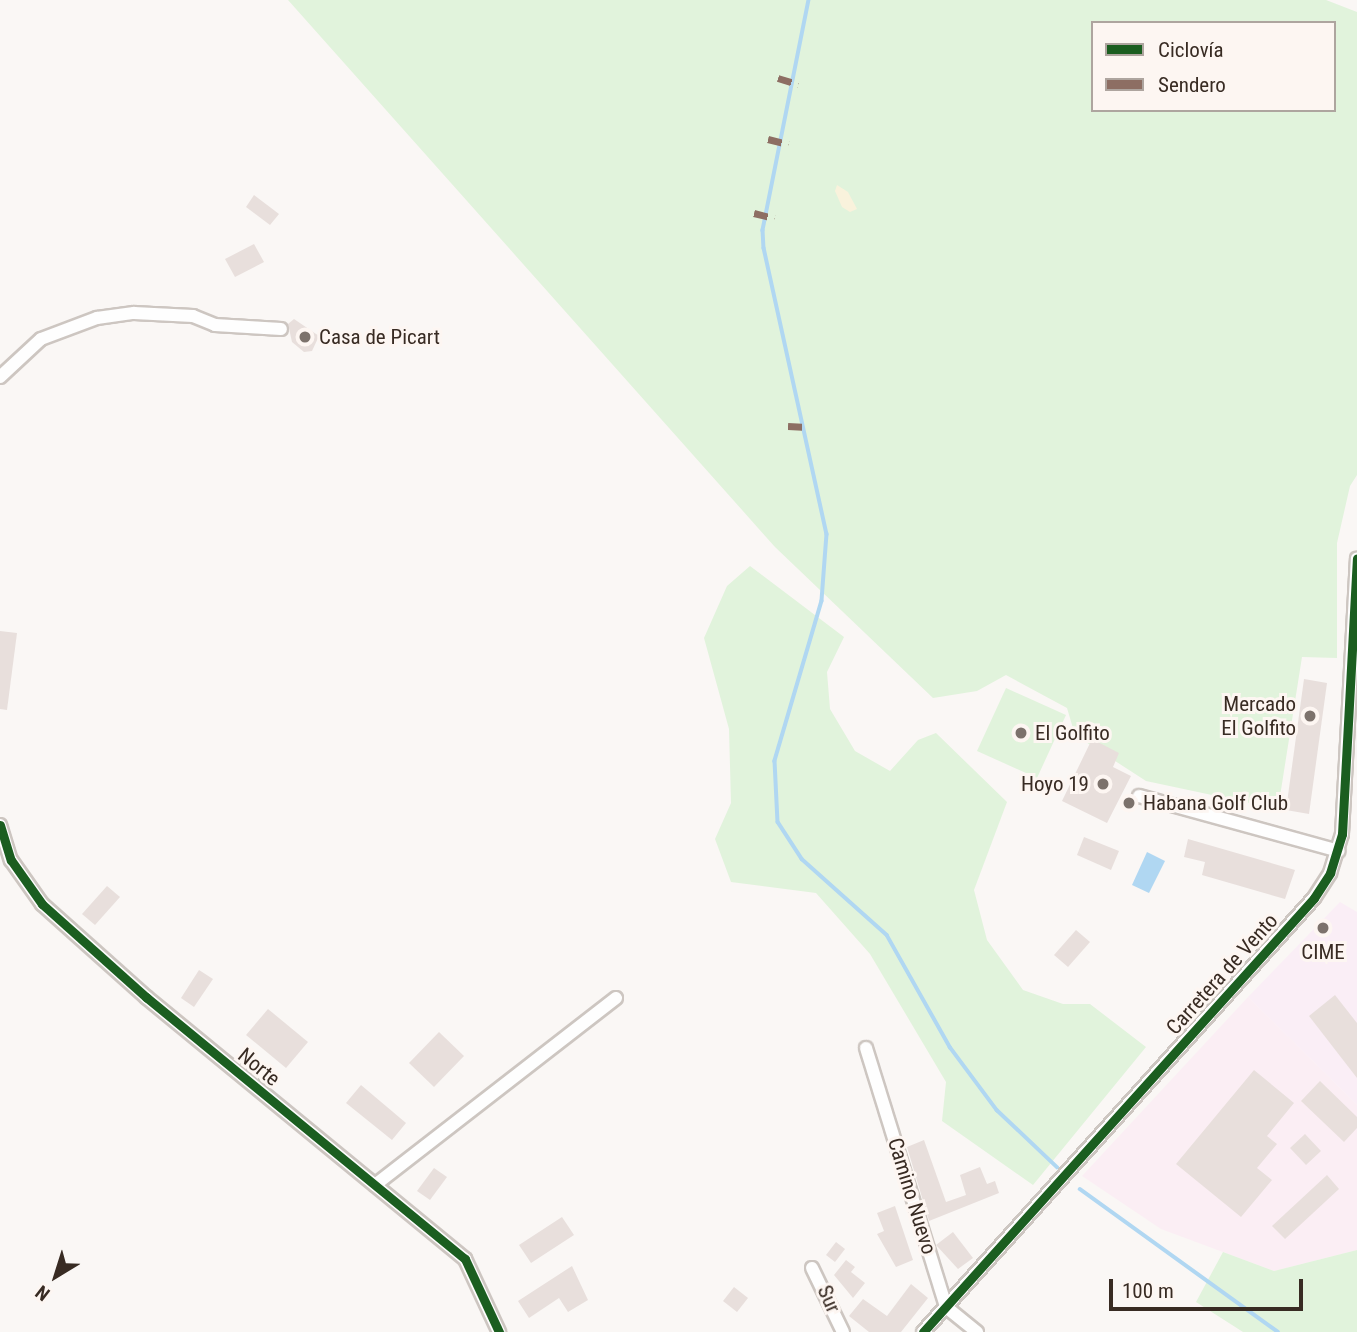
<!DOCTYPE html>
<meta charset="utf-8">
<style>
body{margin:0}
#map{position:relative;width:1357px;height:1332px;overflow:hidden;background:#faf7f5;font-family:"Roboto Condensed",sans-serif}
div>[style]{position:absolute}
.commercial>*{inset:0;background:#faeef6}
.industrial>*{inset:0;background:#fbeef4}
.green>*{inset:0;background:#e1f3dc}
.sand>*{inset:0;background:#f9f2dc}
.water>*{inset:0;background:#b0d7f2}
.stream>*{height:3.5px;margin:-1.75px;padding:0 1.75px;transform-origin:1.75px;border-radius:1.75px;background:#b0d7f2}
.building>*{inset:0;background:#e8dfdc}
.roads{filter:drop-shadow(2px 0 #cdc6c1) drop-shadow(-2px 0 #cdc6c1) drop-shadow(0 2px #cdc6c1) drop-shadow(0 -2px #cdc6c1)}
.minor>*{height:12px;margin:-6px;padding:0 6px;transform-origin:6px;border-radius:6px;background:#fefefe}
.quiet>*{height:7px;margin-top:-3.5px;transform-origin:0;background:repeating-linear-gradient(90deg,#8d6e63 0 14px,transparent 0 21px)}
.cycleway>*{height:9px;margin:-4.5px;padding:0 4.5px;transform-origin:4.5px;border-radius:4.5px;background:#1b5e20}
.dots>*{width:19px;height:19px;translate:-50% -50%;box-sizing:border-box;border:4px solid #fdf6f2;border-radius:50%}
span{translate:-50% -50%;white-space:nowrap;text-align:center;line-height:1.15;-webkit-text-stroke:6px #fdf6f2;paint-order:stroke}
.poi-label{font-size:21px;color:#382b23}
.left{translate:0 -50%;text-align:left}
.right{translate:-100% -50%;text-align:right}
.street-label{font-size:21px;color:#382b23}
.legend{position:absolute;left:1091px;top:21px;width:245px;height:91px;box-sizing:border-box;background:#fdf6f2;border:2px solid #aea59f;margin:0;padding:9px 12px;list-style:none;font-size:21px;color:#382b23}
.legend li{display:flex;align-items:center;gap:14px;height:35px}
.legend b{width:35px;border:2px solid #aea59f}
.north{position:absolute;left:21px;top:1241px;width:70px;height:70px;-webkit-text-stroke:5px #fdf6f2;paint-order:stroke;rotate:218deg;font-size:19px;font-weight:700;line-height:28px;text-align:center;color:#382b23}
.north::after{content:'';display:block;margin:auto;width:24px;height:32px;background:#382b23;clip-path:polygon(50% 0,100% 100%,50% 72%,0 100%)}
.scale{position:absolute;left:1109px;top:1279px;width:194px;height:32px;box-sizing:border-box;border:4px solid #382b23;border-top:0;padding-left:9px;font-size:21px;line-height:24px;white-space:nowrap;color:#382b23;-webkit-text-stroke:5px #fdf6f2;paint-order:stroke}
</style>
<div id="map">
<div class="commercial">
<div style="clip-path:polygon(1340px 902px,1357px 912px,1357px 1105px,1248px 997px)"></div>
</div>
<div class="industrial">
<div style="clip-path:polygon(1248px 997px,1357px 1105px,1357px 1250px,1274px 1271px,1161px 1229px,1082px 1176px)"></div>
</div>
<div class="green">
<div style="clip-path:polygon(evenodd,288px 0,1326px 0,1357px 12px,1357px 475px,1350px 486px,1337px 543px,1337px 658px,1302px 657px,1278px 809px,1146px 781px,1075px 735px,1067px 708px,1006px 675px,977px 691px,933px 698px,775px 547px,288px 0,1093px 23px,1334px 23px,1334px 110px,1093px 110px,1093px 23px)"></div>
<div style="clip-path:polygon(750px 566px,844px 637px,827px 672px,830px 709px,855px 751px,890px 771px,918px 740px,936px 733px,1007px 802px,974px 890px,987px 940px,1023px 990px,1063px 1004px,1090px 1004px,1146px 1047px,1033px 1185px,942px 1121px,946px 1082px,870px 954px,816px 893px,731px 882px,715px 839px,731px 803px,729px 729px,704px 638px,727px 586px)"></div>
<div style="clip-path:polygon(1006px 688px,1066px 715px,1037px 778px,977px 751px)"></div>
<div style="clip-path:polygon(1357px 1250px,1357px 1332px,1243px 1332px,1196px 1302px,1223px 1252px,1274px 1271px)"></div>
</div>
<div class="sand">
<div style="clip-path:polygon(837px 185px,848px 192px,857px 209px,850px 212px,842px 207px,835px 191px)"></div>
</div>
<div class="water">
<div style="clip-path:polygon(1147px 852px,1165px 861px,1149px 893px,1132px 885px)"></div>
</div>
<div class="stream">
<div style="left:809px;top:0;width:235px;rotate:101.3deg"></div>
<div style="left:763px;top:230px;width:18px;rotate:87deg"></div>
<div style="left:764px;top:248px;width:293px;rotate:77.6deg"></div>
<div style="left:827px;top:534px;width:67px;rotate:94.3deg"></div>
<div style="left:822px;top:601px;width:167px;rotate:106.4deg"></div>
<div style="left:775px;top:761px;width:61px;rotate:87.2deg"></div>
<div style="left:778px;top:822px;width:44px;rotate:57deg"></div>
<div style="left:802px;top:859px;width:114px;rotate:41.8deg"></div>
<div style="left:887px;top:935px;width:129px;rotate:60.6deg"></div>
<div style="left:950px;top:1047px;width:79px;rotate:53.3deg"></div>
<div style="left:997px;top:1110px;width:83px;rotate:43.5deg"></div>
<div style="left:1080px;top:1189px;width:244px;rotate:35.8deg"></div>
</div>
<div class="building">
<div style="clip-path:polygon(254px 195px,279px 214px,270px 225px,246px 207px)"></div>
<div style="clip-path:polygon(254px 244px,264px 262px,235px 277px,225px 259px)"></div>
<div style="clip-path:polygon(294px 319px,319px 336px,312px 351px,304px 352px,292px 342px,288px 324px)"></div>
<div style="clip-path:polygon(0 631px,17px 633px,7px 710px,0 709px)"></div>
<div style="clip-path:polygon(1304px 679px,1327px 683px,1309px 814px,1286px 810px)"></div>
<div style="clip-path:polygon(1092px 739px,1119px 753px,1113px 767px,1131px 776px,1107px 823px,1062px 801px)"></div>
<div style="clip-path:polygon(1084px 837px,1119px 851px,1111px 870px,1077px 855px)"></div>
<div style="clip-path:polygon(1188px 839px,1295px 870px,1285px 899px,1202px 875px,1205px 862px,1184px 857px)"></div>
<div style="clip-path:polygon(107px 886px,120px 897px,95px 925px,82px 914px)"></div>
<div style="clip-path:polygon(1076px 930px,1090px 942px,1068px 967px,1054px 955px)"></div>
<div style="clip-path:polygon(199px 970px,213px 979px,194px 1007px,181px 998px)"></div>
<div style="clip-path:polygon(1335px 995px,1357px 1023px,1357px 1078px,1309px 1016px)"></div>
<div style="clip-path:polygon(268px 1009px,308px 1042px,286px 1068px,246px 1035px)"></div>
<div style="clip-path:polygon(439px 1032px,464px 1056px,434px 1087px,409px 1063px)"></div>
<div style="clip-path:polygon(1254px 1070px,1294px 1103px,1267px 1136px,1277px 1144px,1257px 1168px,1272px 1180px,1241px 1217px,1176px 1164px)"></div>
<div style="clip-path:polygon(1320px 1081px,1357px 1117px,1357px 1128px,1344px 1142px,1301px 1101px)"></div>
<div style="clip-path:polygon(361px 1085px,406px 1123px,392px 1140px,346px 1103px)"></div>
<div style="clip-path:polygon(1305px 1134px,1321px 1151px,1306px 1165px,1290px 1148px)"></div>
<div style="clip-path:polygon(924px 1140px,946px 1202px,966px 1195px,960px 1175px,980px 1167px,987px 1184px,995px 1181px,999px 1193px,929px 1221px,907px 1147px)"></div>
<div style="clip-path:polygon(434px 1168px,447px 1177px,430px 1200px,417px 1191px)"></div>
<div style="clip-path:polygon(1327px 1175px,1339px 1189px,1285px 1239px,1272px 1226px)"></div>
<div style="clip-path:polygon(895px 1206px,913px 1260px,896px 1267px,877px 1234px,884px 1231px,877px 1213px)"></div>
<div style="clip-path:polygon(562px 1217px,574px 1235px,531px 1263px,519px 1245px)"></div>
<div style="clip-path:polygon(953px 1232px,973px 1258px,958px 1269px,936px 1245px)"></div>
<div style="clip-path:polygon(836px 1242px,845px 1249px,835px 1262px,826px 1255px)"></div>
<div style="clip-path:polygon(846px 1260px,855px 1267px,851px 1272px,865px 1283px,853px 1298px,834px 1275px)"></div>
<div style="clip-path:polygon(572px 1266px,588px 1300px,568px 1312px,559px 1298px,529px 1318px,518px 1301px)"></div>
<div style="clip-path:polygon(911px 1284px,928px 1298px,901px 1332px,869px 1332px,849px 1316px,863px 1299px,887px 1316px)"></div>
<div style="clip-path:polygon(734px 1287px,748px 1298px,737px 1312px,723px 1301px)"></div>
</div>
<div class="roads">
<div class="minor">
<div style="left:0;top:377px;width:56px;rotate:-42.8deg"></div>
<div style="left:41px;top:339px;width:60px;rotate:-20.6deg"></div>
<div style="left:97px;top:318px;width:37px;rotate:-8deg"></div>
<div style="left:134px;top:313px;width:59px;rotate:2.9deg"></div>
<div style="left:193px;top:316px;width:24px;rotate:22deg"></div>
<div style="left:215px;top:325px;width:66px;rotate:3.5deg"></div>
<div style="left:1139px;top:796px;width:207px;rotate:15.4deg"></div>
<div style="left:0;top:825px;width:37px;rotate:73deg"></div>
<div style="left:11px;top:860px;width:54px;rotate:54.8deg"></div>
<div style="left:42px;top:904px;width:140px;rotate:41.8deg"></div>
<div style="left:146px;top:997px;width:413px;rotate:39.4deg"></div>
<div style="left:465px;top:1259px;width:81px;rotate:65deg"></div>
<div style="left:866px;top:1048px;width:271px;rotate:72.8deg"></div>
<div style="left:946px;top:1307px;width:40px;rotate:39deg"></div>
<div style="left:375px;top:1185px;width:305px;rotate:-37.8deg"></div>
<div style="left:812px;top:1268px;width:71px;rotate:64.2deg"></div>
<div style="left:923px;top:1332px;width:584px;rotate:-47.98deg"></div>
<div style="left:1314px;top:898px;width:30px;rotate:-57deg"></div>
<div style="left:1330px;top:873px;width:41px;rotate:-72.9deg"></div>
<div style="left:1342px;top:834px;width:276px;rotate:-86.9deg"></div>
</div>
</div>
<div class="quiet">
<div style="left:778px;top:78px;width:21px;rotate:17deg"></div>
<div style="left:768px;top:139px;width:21px;rotate:14deg"></div>
<div style="left:754px;top:213px;width:21px;rotate:14deg"></div>
<div style="left:788px;top:426px;width:19px;rotate:3deg"></div>
</div>
<div class="cycleway">
<div style="left:0;top:825px;width:37px;rotate:73deg"></div>
<div style="left:11px;top:860px;width:54px;rotate:54.8deg"></div>
<div style="left:42px;top:904px;width:140px;rotate:41.8deg"></div>
<div style="left:146px;top:997px;width:413px;rotate:39.4deg"></div>
<div style="left:465px;top:1259px;width:81px;rotate:65deg"></div>
<div style="left:923px;top:1332px;width:584px;rotate:-47.98deg"></div>
<div style="left:1314px;top:898px;width:30px;rotate:-57deg"></div>
<div style="left:1330px;top:873px;width:41px;rotate:-72.9deg"></div>
<div style="left:1342px;top:834px;width:276px;rotate:-86.9deg"></div>
</div>
<div class="dots">
<div style="left:305px;top:337px;background:#7c726c"></div>
<div style="left:1310px;top:716px;background:#7c726c"></div>
<div style="left:1021px;top:733px;background:#7c726c"></div>
<div style="left:1103px;top:784px;background:#7c726c"></div>
<div style="left:1129px;top:803px;background:#7c726c"></div>
<div style="left:1323px;top:928px;background:#7c726c"></div>
</div>
<div class="poi-label">
<span class="left" style="left:319px;top:337px">Casa de Picart</span>
<span class="right" style="left:1296px;top:716px">Mercado<br>El Golfito</span>
<span class="left" style="left:1035px;top:733px">El Golfito</span>
<span class="right" style="left:1089px;top:784px">Hoyo 19</span>
<span class="left" style="left:1143px;top:803px">Habana Golf Club</span>
<span style="left:1323px;top:952px">CIME</span>
</div>
<div class="street-label">
<span style="left:1222px;top:974px;rotate:-48deg">Carretera de Vento</span>
<span style="left:259px;top:1067px;rotate:39deg">Norte</span>
<span style="left:912px;top:1196px;rotate:73deg">Camino Nuevo</span>
<span style="left:829px;top:1299px;rotate:66deg">Sur</span>
</div>
<ul class="legend">
<li><b style="height:9px;background:#1b5e20"></b>Ciclovía</li>
<li><b style="height:9px;background:#8d6e63"></b>Sendero</li>
</ul>
<div class="north">N</div>
<div class="scale">100 m</div>
</div>
